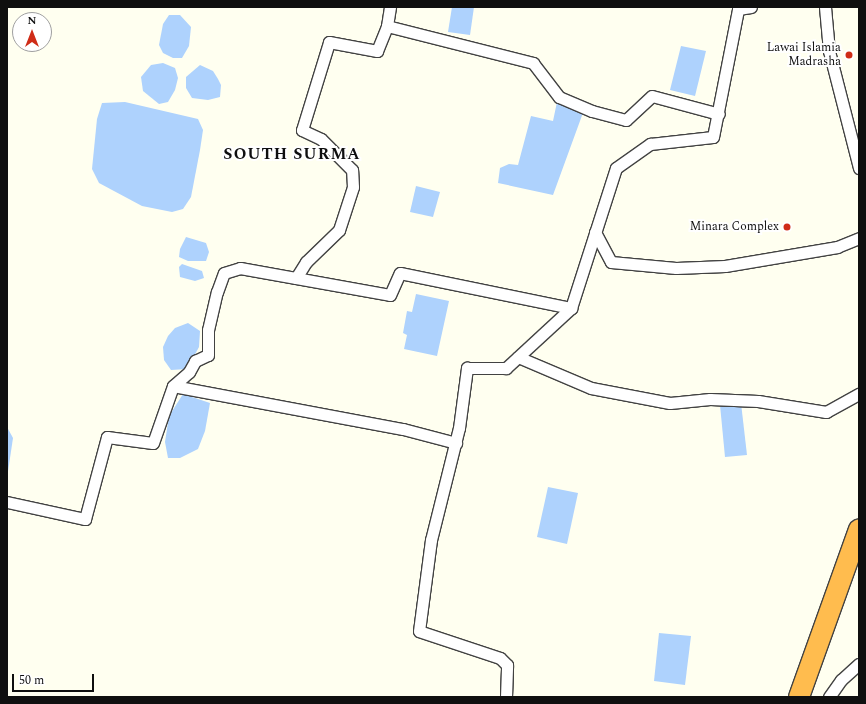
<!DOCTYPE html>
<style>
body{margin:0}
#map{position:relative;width:866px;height:704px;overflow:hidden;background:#fffff0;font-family:Spectral,serif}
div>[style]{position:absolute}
.water>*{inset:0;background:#aed2fd}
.roads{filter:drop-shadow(1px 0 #424242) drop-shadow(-1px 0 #424242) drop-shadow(0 1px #424242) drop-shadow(0 -1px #424242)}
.street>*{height:11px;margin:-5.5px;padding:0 5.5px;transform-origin:5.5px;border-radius:5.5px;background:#fff}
.highway>*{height:20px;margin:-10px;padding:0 10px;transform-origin:10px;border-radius:10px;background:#ffbc4e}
.dots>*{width:11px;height:11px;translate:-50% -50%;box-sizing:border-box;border:2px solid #fff;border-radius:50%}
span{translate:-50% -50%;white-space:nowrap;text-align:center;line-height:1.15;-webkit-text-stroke:4px #fff;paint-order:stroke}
.poi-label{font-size:12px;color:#0f0f0f}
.right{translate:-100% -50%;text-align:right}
.district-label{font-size:16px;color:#0f0f0f;font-weight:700;letter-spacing:1px}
.frame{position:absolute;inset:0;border:8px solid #0f0f0f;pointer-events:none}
.north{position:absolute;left:12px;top:12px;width:40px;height:40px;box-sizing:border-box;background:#fff;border:1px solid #9f9f9f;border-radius:50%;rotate:0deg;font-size:11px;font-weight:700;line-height:16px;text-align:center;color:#0f0f0f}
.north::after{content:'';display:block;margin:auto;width:14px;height:18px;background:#cf2c17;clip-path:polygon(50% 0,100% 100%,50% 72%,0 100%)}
.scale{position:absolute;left:12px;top:674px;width:82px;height:18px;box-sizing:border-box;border:2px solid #0f0f0f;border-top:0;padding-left:5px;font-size:12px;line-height:14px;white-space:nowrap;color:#0f0f0f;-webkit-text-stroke:3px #fff;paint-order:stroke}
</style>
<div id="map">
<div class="water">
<div style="clip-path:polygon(452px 7px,474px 7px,470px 35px,448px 32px)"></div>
<div style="clip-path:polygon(169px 15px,180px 15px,191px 27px,189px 46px,182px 58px,173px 58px,163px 53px,159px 45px,163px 24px)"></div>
<div style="clip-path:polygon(681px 46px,706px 51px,695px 96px,670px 90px)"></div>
<div style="clip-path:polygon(163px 63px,175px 68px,178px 78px,175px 90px,168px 102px,159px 104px,143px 91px,141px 77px,151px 65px)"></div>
<div style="clip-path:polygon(200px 65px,213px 71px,218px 79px,221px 85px,220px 97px,208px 100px,192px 98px,186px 88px,186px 77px)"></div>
<div style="clip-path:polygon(125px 102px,198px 119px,203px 130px,200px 150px,191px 197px,183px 209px,172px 212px,142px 206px,99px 183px,92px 169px,97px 119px,102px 103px)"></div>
<div style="clip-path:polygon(557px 102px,584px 110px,553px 195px,498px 183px,500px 168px,509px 164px,518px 165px,531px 116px,553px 121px)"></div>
<div style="clip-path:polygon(416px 186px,440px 192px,433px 217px,410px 212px)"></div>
<div style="clip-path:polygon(186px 237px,206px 243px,209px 252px,206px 261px,188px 261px,179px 257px,180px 249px)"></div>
<div style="clip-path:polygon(182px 264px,202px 271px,204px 278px,195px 281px,180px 277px,179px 267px)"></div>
<div style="clip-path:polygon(416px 294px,449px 301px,437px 356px,404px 349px,407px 335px,403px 333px,407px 311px,412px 312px)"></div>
<div style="clip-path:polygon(188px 323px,200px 331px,199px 347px,187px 369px,171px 370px,164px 360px,163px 347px,168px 336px,175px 328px)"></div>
<div style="clip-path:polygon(183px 394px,210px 403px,205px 431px,198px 449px,180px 458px,168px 458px,165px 442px,169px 416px)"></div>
<div style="clip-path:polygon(741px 403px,747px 455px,725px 457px,720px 405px)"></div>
<div style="clip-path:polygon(7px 427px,13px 438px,7px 478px)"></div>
<div style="clip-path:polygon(548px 487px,578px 493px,567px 544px,537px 537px)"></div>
<div style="clip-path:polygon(659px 633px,691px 636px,685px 685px,654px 681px)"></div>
</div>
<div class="roads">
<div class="street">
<div style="left:825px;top:7px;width:44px;rotate:84.8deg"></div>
<div style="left:829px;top:51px;width:121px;rotate:75.6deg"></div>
<div style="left:387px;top:26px;width:19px;rotate:-81deg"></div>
<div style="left:595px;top:232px;width:34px;rotate:62deg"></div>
<div style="left:611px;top:262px;width:65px;rotate:5.3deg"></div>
<div style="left:676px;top:268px;width:49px;rotate:-2.3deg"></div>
<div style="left:725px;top:266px;width:114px;rotate:-9.6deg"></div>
<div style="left:837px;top:247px;width:24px;rotate:-22deg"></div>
<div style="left:296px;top:278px;width:19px;rotate:-58deg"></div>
<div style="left:306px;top:262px;width:46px;rotate:-44.1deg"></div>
<div style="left:339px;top:230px;width:45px;rotate:-72deg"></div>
<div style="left:353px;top:187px;width:17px;rotate:-93deg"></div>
<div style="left:352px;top:170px;width:44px;rotate:-135deg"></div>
<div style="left:321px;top:139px;width:21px;rotate:-155deg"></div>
<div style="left:302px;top:130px;width:92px;rotate:-72.9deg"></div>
<div style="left:329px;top:42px;width:49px;rotate:10.6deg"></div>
<div style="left:377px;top:51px;width:27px;rotate:-68deg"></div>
<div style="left:387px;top:26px;width:151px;rotate:14.2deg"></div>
<div style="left:533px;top:63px;width:43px;rotate:52.6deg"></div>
<div style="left:559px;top:97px;width:36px;rotate:23deg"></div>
<div style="left:592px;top:111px;width:35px;rotate:15deg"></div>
<div style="left:626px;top:120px;width:35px;rotate:-43deg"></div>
<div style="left:652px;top:96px;width:69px;rotate:15deg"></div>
<div style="left:518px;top:357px;width:79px;rotate:23deg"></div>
<div style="left:591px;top:388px;width:80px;rotate:10.8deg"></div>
<div style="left:670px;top:403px;width:40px;rotate:-5.7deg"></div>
<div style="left:710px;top:399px;width:48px;rotate:2.4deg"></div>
<div style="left:758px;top:401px;width:69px;rotate:9.2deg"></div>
<div style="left:826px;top:412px;width:38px;rotate:-29deg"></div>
<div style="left:173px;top:386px;width:21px;rotate:-41deg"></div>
<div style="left:189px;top:372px;width:13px;rotate:-61deg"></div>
<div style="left:195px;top:361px;width:14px;rotate:-25deg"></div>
<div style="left:208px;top:355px;width:25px;rotate:-90deg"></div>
<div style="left:208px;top:330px;width:39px;rotate:-77deg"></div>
<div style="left:217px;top:292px;width:20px;rotate:-70deg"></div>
<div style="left:224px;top:273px;width:17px;rotate:-17deg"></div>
<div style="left:240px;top:268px;width:152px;rotate:10.2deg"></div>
<div style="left:390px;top:295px;width:24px;rotate:-66deg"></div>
<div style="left:400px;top:273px;width:175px;rotate:11.6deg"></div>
<div style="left:7px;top:502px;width:80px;rotate:12.3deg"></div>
<div style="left:85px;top:519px;width:85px;rotate:-75deg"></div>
<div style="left:107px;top:437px;width:46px;rotate:7.4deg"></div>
<div style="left:153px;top:443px;width:60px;rotate:-70.7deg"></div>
<div style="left:173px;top:386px;width:234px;rotate:10.6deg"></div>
<div style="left:403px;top:429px;width:55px;rotate:14.8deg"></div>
<div style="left:506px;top:697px;width:32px;rotate:-88deg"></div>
<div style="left:507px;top:665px;width:10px;rotate:-135deg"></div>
<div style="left:500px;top:658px;width:85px;rotate:-161.6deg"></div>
<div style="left:419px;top:631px;width:92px;rotate:-82.5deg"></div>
<div style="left:431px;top:540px;width:115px;rotate:-76deg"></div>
<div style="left:459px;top:428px;width:61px;rotate:-82.4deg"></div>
<div style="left:467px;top:368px;width:39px"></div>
<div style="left:506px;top:368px;width:88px;rotate:-42.7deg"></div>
<div style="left:571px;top:308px;width:147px;rotate:-72.2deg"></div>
<div style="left:616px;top:168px;width:42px;rotate:-35.2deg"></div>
<div style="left:650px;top:144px;width:63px;rotate:-6.3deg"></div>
<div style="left:713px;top:137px;width:130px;rotate:-78.9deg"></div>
<div style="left:738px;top:9px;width:13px;rotate:-9deg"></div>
<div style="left:829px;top:697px;width:21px;rotate:-55deg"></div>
<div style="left:841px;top:680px;width:24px;rotate:-42deg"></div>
</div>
<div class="highway">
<div style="left:799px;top:697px;width:178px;rotate:-70.3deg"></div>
</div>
</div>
<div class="dots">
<div style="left:849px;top:55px;background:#cf2c17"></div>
<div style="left:787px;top:227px;background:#cf2c17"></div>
</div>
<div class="poi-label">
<span class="right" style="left:841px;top:55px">Lawai Islamia<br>Madrasha</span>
<span class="right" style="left:779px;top:227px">Minara Complex</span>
</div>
<div class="district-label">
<span style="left:292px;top:154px">SOUTH SURMA</span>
</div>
<div class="frame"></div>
<div class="north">N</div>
<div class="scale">50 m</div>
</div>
